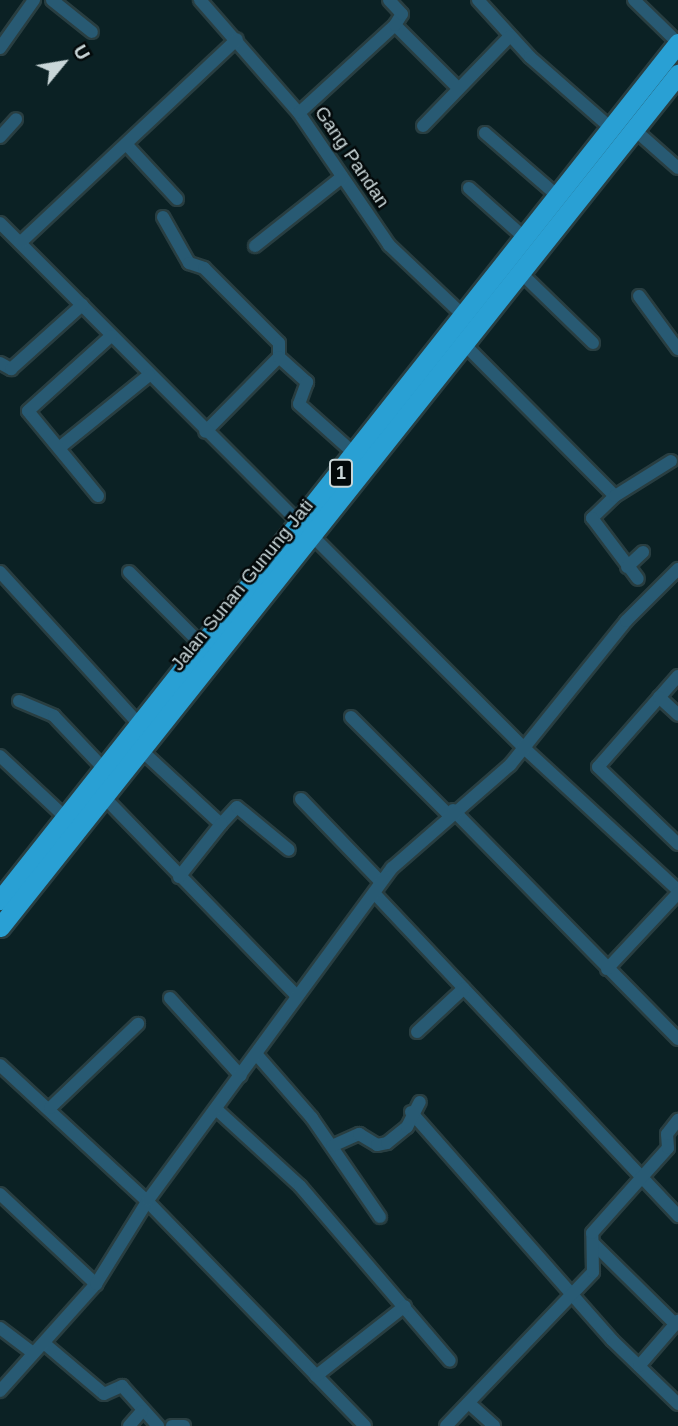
<!DOCTYPE html>
<style>
body{margin:0}
#map{position:relative;width:678px;height:1426px;overflow:hidden;background:#0b2124;font-family:Arial,sans-serif}
div>[style]{position:absolute}
.roads{filter:drop-shadow(2px 0 #293e41) drop-shadow(-2px 0 #293e41) drop-shadow(0 2px #293e41) drop-shadow(0 -2px #293e41)}
.minor>*{height:12px;margin:-6px;padding:0 6px;transform-origin:6px;border-radius:6px;background:#285a73}
.trunk>*{height:19px;margin:-9.5px;padding:0 9.5px;transform-origin:9.5px;border-radius:9.5px;background:#29a0d4}
span{translate:-50% -50%;white-space:nowrap;text-align:center;line-height:1.15;-webkit-text-stroke:5px #03090a;paint-order:stroke}
.shield-label span{padding:2px 5px;background:#03090a;border:2px solid;border-radius:5px;-webkit-text-stroke-width:0}
.shield-label{font-size:18px;color:#c9d6d8;font-weight:700}
.street-label{font-size:19px;color:#c9d6d8}
.north{position:absolute;left:28px;top:28px;width:70px;height:70px;-webkit-text-stroke:5px #03090a;paint-order:stroke;rotate:60deg;font-size:19px;font-weight:700;line-height:28px;text-align:center;color:#c9d6d8}
.north::after{content:'';display:block;margin:auto;width:24px;height:32px;background:#c9d6d8;clip-path:polygon(50% 0,100% 100%,50% 72%,0 100%)}
</style>
<div id="map">
<div class="roads">
<div class="minor">
<div style="left:52px;top:0;width:51px;rotate:38.7deg"></div>
<div style="left:200px;top:0;width:150px;rotate:48.8deg"></div>
<div style="left:299px;top:113px;width:160px;rotate:55.7deg"></div>
<div style="left:389px;top:245px;width:109px;rotate:43.5deg"></div>
<div style="left:478px;top:0;width:77px;rotate:47.6deg"></div>
<div style="left:530px;top:57px;width:109px;rotate:41.3deg"></div>
<div style="left:634px;top:0;width:62px;rotate:44.3deg"></div>
<div style="left:395px;top:25px;width:88px;rotate:45deg"></div>
<div style="left:0;top:48px;width:59px;rotate:-54.7deg"></div>
<div style="left:299px;top:113px;width:130px;rotate:-42.5deg"></div>
<div style="left:395px;top:25px;width:13px;rotate:-58deg"></div>
<div style="left:402px;top:14px;width:19px;rotate:-133deg"></div>
<div style="left:423px;top:126px;width:124px;rotate:-46deg"></div>
<div style="left:635px;top:130px;width:57px;rotate:41.5deg"></div>
<div style="left:485px;top:133px;width:98px;rotate:40.9deg"></div>
<div style="left:0;top:137px;width:24px;rotate:-48deg"></div>
<div style="left:126px;top:144px;width:75px;rotate:47.2deg"></div>
<div style="left:469px;top:188px;width:76px;rotate:41.8deg"></div>
<div style="left:163px;top:217px;width:53px;rotate:60.5deg"></div>
<div style="left:189px;top:263px;width:16px;rotate:18deg"></div>
<div style="left:204px;top:268px;width:106px;rotate:45deg"></div>
<div style="left:279px;top:343px;width:14px;rotate:90deg"></div>
<div style="left:279px;top:357px;width:105px;rotate:134.6deg"></div>
<div style="left:0;top:223px;width:742px;rotate:45.05deg"></div>
<div style="left:524px;top:748px;width:209px;rotate:42.7deg"></div>
<div style="left:21px;top:242px;width:296px;rotate:-43.2deg"></div>
<div style="left:255px;top:246px;width:111px;rotate:-38.4deg"></div>
<div style="left:522px;top:274px;width:99px;rotate:44.2deg"></div>
<div style="left:639px;top:296px;width:66px;rotate:53.7deg"></div>
<div style="left:466px;top:346px;width:211px;rotate:45.2deg"></div>
<div style="left:615px;top:496px;width:32px;rotate:136deg"></div>
<div style="left:592px;top:518px;width:76px;rotate:53deg"></div>
<div style="left:279px;top:357px;width:38px;rotate:42deg"></div>
<div style="left:307px;top:382px;width:23px;rotate:110deg"></div>
<div style="left:299px;top:404px;width:76px;rotate:41.8deg"></div>
<div style="left:0;top:363px;width:13px;rotate:29deg"></div>
<div style="left:11px;top:369px;width:96px;rotate:-42deg"></div>
<div style="left:59px;top:448px;width:116px;rotate:-39deg"></div>
<div style="left:98px;top:496px;width:110px;rotate:-129.5deg"></div>
<div style="left:28px;top:411px;width:112px;rotate:-42.1deg"></div>
<div style="left:615px;top:496px;width:66px;rotate:-32deg"></div>
<div style="left:627px;top:567px;width:22px;rotate:-43deg"></div>
<div style="left:0;top:572px;width:206px;rotate:47.6deg"></div>
<div style="left:129px;top:572px;width:105px;rotate:45deg"></div>
<div style="left:678px;top:676px;width:121px;rotate:131.3deg"></div>
<div style="left:598px;top:767px;width:111px;rotate:43.9deg"></div>
<div style="left:659px;top:697px;width:26px;rotate:43deg"></div>
<div style="left:19px;top:701px;width:38px;rotate:23deg"></div>
<div style="left:54px;top:716px;width:77px;rotate:46.6deg"></div>
<div style="left:351px;top:717px;width:137px;rotate:45deg"></div>
<div style="left:141px;top:750px;width:109px;rotate:42.8deg"></div>
<div style="left:221px;top:824px;width:23px;rotate:-47deg"></div>
<div style="left:237px;top:807px;width:67px;rotate:39.6deg"></div>
<div style="left:0;top:756px;width:89px;rotate:43.2deg"></div>
<div style="left:103px;top:796px;width:277px;rotate:45.9deg"></div>
<div style="left:301px;top:799px;width:115px;rotate:46.1deg"></div>
<div style="left:453px;top:810px;width:321px;rotate:45.5deg"></div>
<div style="left:179px;top:877px;width:68px;rotate:-51.6deg"></div>
<div style="left:374px;top:893px;width:444px;rotate:46.7deg"></div>
<div style="left:607px;top:969px;width:104px;rotate:-46.9deg"></div>
<div style="left:170px;top:998px;width:105px;rotate:47.7deg"></div>
<div style="left:417px;top:1032px;width:64px;rotate:-43.1deg"></div>
<div style="left:257px;top:1055px;width:84px;rotate:48.9deg"></div>
<div style="left:312px;top:1118px;width:120px;rotate:55.5deg"></div>
<div style="left:0;top:1065px;width:200px;rotate:42.8deg"></div>
<div style="left:147px;top:1201px;width:313px;rotate:45.9deg"></div>
<div style="left:50px;top:1108px;width:122px;rotate:-43.7deg"></div>
<div style="left:216px;top:1109px;width:114px;rotate:42.5deg"></div>
<div style="left:300px;top:1186px;width:230px;rotate:49.4deg"></div>
<div style="left:411px;top:1112px;width:304px;rotate:48.6deg"></div>
<div style="left:612px;top:1340px;width:92px;rotate:44.1deg"></div>
<div style="left:332px;top:1146px;width:30px;rotate:-24deg"></div>
<div style="left:359px;top:1134px;width:21px;rotate:31deg"></div>
<div style="left:377px;top:1145px;width:10px;rotate:-11deg"></div>
<div style="left:387px;top:1143px;width:26px;rotate:-39deg"></div>
<div style="left:407px;top:1127px;width:28px;rotate:-63deg"></div>
<div style="left:0;top:1194px;width:132px;rotate:43.2deg"></div>
<div style="left:593px;top:1243px;width:115px;rotate:44.6deg"></div>
<div style="left:0;top:1328px;width:41px;rotate:37.1deg"></div>
<div style="left:45px;top:1344px;width:77px;rotate:40.3deg"></div>
<div style="left:104px;top:1394px;width:20px;rotate:-24deg"></div>
<div style="left:122px;top:1386px;width:54px;rotate:48deg"></div>
<div style="left:639px;top:1366px;width:60px;rotate:-49.1deg"></div>
<div style="left:316px;top:1376px;width:113px;rotate:-38.2deg"></div>
<div style="left:0;top:1391px;width:144px;rotate:-48.1deg"></div>
<div style="left:96px;top:1284px;width:99px;rotate:-58.2deg"></div>
<div style="left:148px;top:1200px;width:412px;rotate:-53.7deg"></div>
<div style="left:392px;top:868px;width:157px;rotate:-41.1deg"></div>
<div style="left:510px;top:765px;width:185px;rotate:-51.1deg"></div>
<div style="left:626px;top:621px;width:74px;rotate:-45deg"></div>
<div style="left:471px;top:1405px;width:31px;rotate:42deg"></div>
<div style="left:129px;top:1426px;width:20px;rotate:-49deg"></div>
<div style="left:172px;top:1426px;width:12px"></div>
<div style="left:446px;top:1426px;width:213px;rotate:-46.3deg"></div>
<div style="left:593px;top:1272px;width:39px;rotate:-91deg"></div>
<div style="left:592px;top:1233px;width:114px;rotate:-48.2deg"></div>
<div style="left:668px;top:1148px;width:14px;rotate:-94deg"></div>
<div style="left:667px;top:1134px;width:18px;rotate:-52deg"></div>
</div>
<div class="trunk">
<div style="left:0;top:900px;width:1093px;rotate:-51.65deg"></div>
<div style="left:0;top:927px;width:1090px;rotate:-51.52deg"></div>
</div>
</div>
<div class="shield-label">
<span style="left:341px;top:473px">1</span>
</div>
<div class="street-label">
<span style="left:352px;top:157px;rotate:56deg">Gang Pandan</span>
<span style="left:242px;top:585px;rotate:-51deg">Jalan Sunan Gunung Jati</span>
</div>
<div class="north">U</div>
</div>
